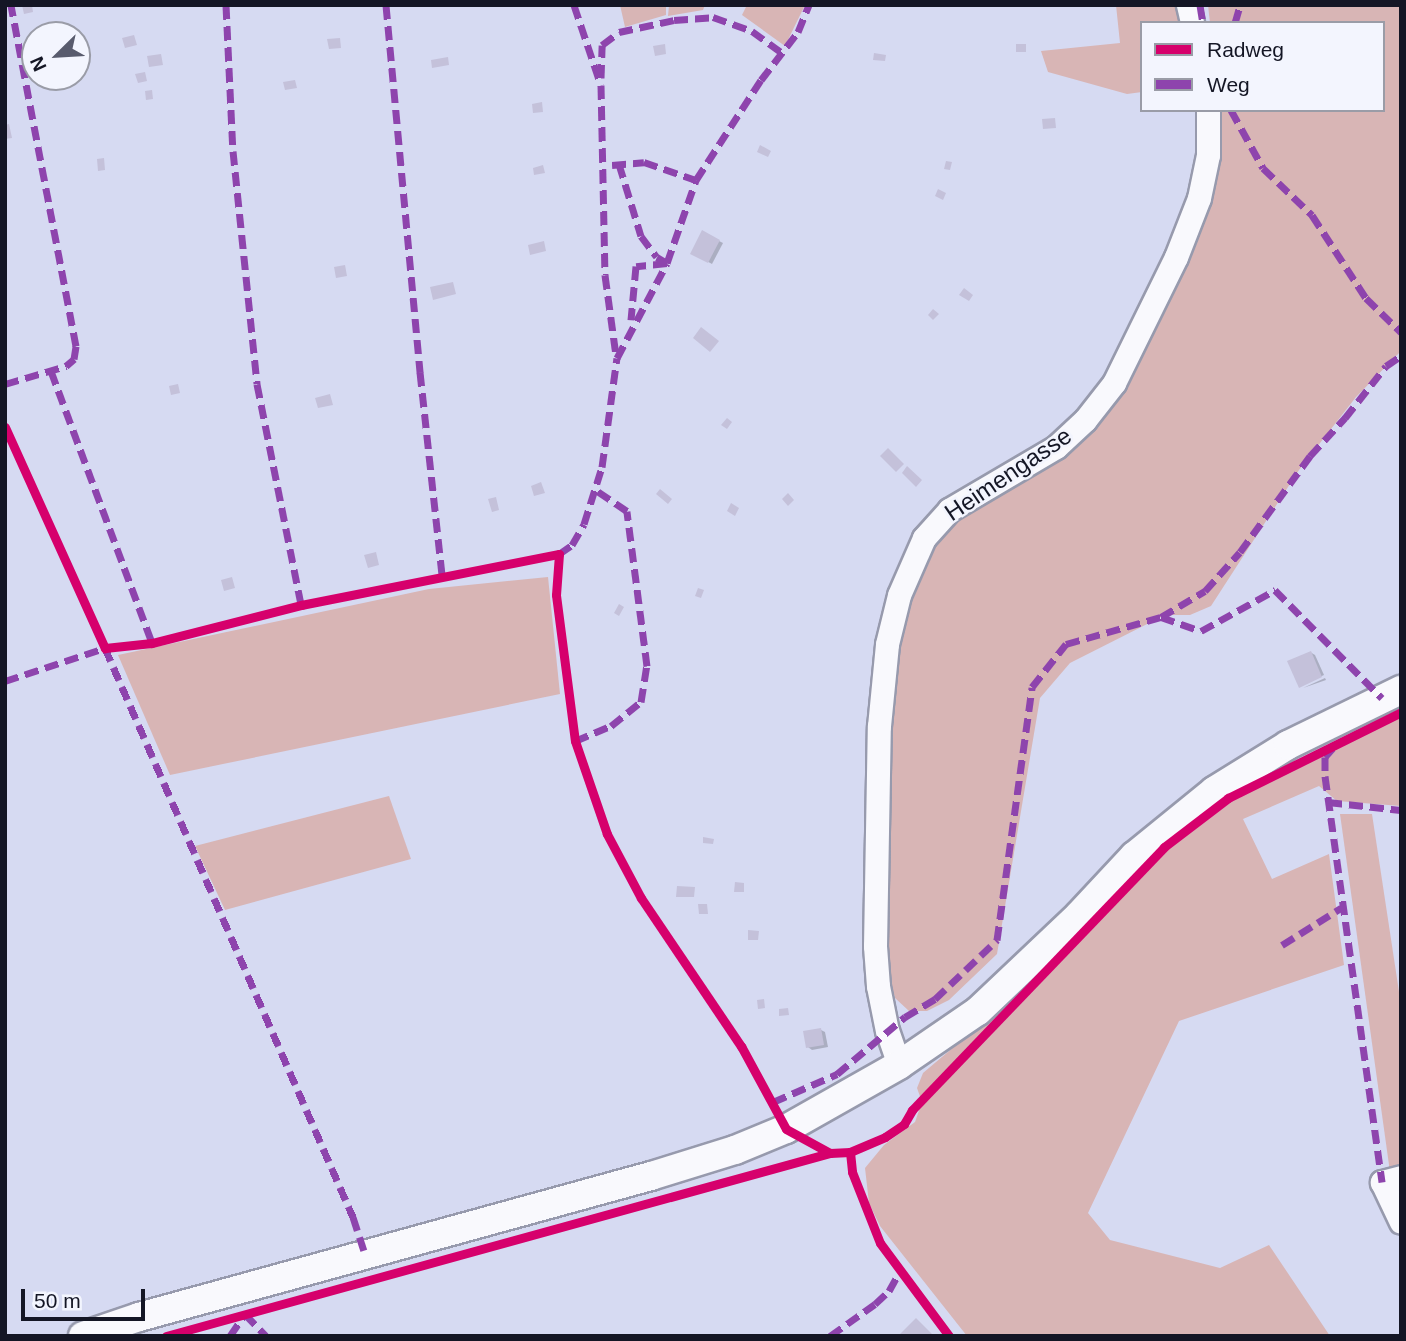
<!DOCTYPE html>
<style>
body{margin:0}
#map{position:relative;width:1406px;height:1341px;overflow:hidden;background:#d6daf2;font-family:Helvetica,sans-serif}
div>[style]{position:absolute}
.green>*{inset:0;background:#d8b5b5}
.shadow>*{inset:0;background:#0003}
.building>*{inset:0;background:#c4c1da}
.roads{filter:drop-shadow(2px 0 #979aad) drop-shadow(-2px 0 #979aad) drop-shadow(0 2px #979aad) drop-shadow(0 -2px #979aad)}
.minor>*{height:23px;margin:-11.5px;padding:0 11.5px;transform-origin:11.5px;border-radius:11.5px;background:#f9f9fd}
.major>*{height:28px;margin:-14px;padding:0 14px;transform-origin:14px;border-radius:14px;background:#f9f9fd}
.quiet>*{height:7px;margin-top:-3.5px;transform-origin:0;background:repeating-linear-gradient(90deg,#8e44ad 0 14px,transparent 0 21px)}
.cycleway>*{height:9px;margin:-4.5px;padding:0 4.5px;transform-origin:4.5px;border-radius:4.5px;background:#d6006c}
span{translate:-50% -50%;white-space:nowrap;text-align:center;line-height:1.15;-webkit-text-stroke:5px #f3f5fe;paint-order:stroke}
.street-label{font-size:24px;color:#141625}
.frame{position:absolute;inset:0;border:7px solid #141625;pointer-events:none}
.legend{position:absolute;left:1140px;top:21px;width:245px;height:91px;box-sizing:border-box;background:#f3f5fe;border:2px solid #9a9ca7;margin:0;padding:9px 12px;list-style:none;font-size:21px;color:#141625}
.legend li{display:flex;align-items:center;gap:14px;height:35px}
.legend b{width:35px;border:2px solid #9a9ca7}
.north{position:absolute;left:21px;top:21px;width:70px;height:70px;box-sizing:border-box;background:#f3f5fe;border:2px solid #9a9ca7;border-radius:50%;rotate:246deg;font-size:19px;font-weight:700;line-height:28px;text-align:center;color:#141625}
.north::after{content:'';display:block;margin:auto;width:24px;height:32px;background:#585b6d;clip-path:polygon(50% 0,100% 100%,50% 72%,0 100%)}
.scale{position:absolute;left:21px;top:1289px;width:124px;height:32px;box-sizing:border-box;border:4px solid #141625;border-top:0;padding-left:9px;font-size:21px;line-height:24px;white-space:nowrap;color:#141625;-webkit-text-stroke:5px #f3f5fe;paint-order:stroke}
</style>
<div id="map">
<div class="green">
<div style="clip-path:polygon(620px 5px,666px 5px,666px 15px,625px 27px)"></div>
<div style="clip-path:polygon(669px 5px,705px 5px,703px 10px,668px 16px)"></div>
<div style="clip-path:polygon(747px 5px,805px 5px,785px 46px,742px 15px)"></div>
<div style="clip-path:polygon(1116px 5px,1178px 5px,1181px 23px,1142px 23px,1142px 92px,1127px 94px,1048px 72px,1041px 51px,1120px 43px)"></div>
<div style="clip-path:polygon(1208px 5px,1401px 5px,1401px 351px,1356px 397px,1299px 470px,1211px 606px,1190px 615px,1165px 615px,1070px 663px,1040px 698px,997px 954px,949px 1000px,927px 1011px,909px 1011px,895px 998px,886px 965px,895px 649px,916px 562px,960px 509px,1043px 469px,1115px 388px,1210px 195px,1222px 128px,1221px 110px,1383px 110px,1383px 23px,1210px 23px)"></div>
<div style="clip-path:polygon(548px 577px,560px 694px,170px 775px,118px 655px,429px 589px)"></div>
<div style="clip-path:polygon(1401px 716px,1401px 806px,1337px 801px,1319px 786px,1243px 819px,1272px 879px,1329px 854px,1344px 965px,1179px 1021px,1088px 1213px,1110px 1240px,1220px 1268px,1269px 1245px,1330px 1336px,967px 1336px,880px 1226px,869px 1203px,865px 1168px,884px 1145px,915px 1122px,922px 1102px,917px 1088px,923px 1073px,1038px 976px,1173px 844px,1237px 798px,1315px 753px)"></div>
<div style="clip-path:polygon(389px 796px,411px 859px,225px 910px,195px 846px)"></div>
<div style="clip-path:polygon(1340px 814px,1372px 814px,1401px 1005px,1401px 1168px,1390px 1172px)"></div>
</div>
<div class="shadow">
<div style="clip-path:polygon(703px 233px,723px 243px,712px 264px,692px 253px)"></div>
<div style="clip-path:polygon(1310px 652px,1315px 655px,1324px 675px,1301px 685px)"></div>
<div style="clip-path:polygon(1325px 678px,1326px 680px,1303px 688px)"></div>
<div style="clip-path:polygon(821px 1030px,825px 1032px,828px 1047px,812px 1050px,808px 1047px)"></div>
</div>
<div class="building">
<div style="clip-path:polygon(22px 5px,32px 5px,33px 12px,24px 14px)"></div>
<div style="clip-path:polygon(134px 35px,137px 45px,125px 48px,122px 38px)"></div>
<div style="clip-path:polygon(340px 38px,341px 48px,329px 49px,327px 39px)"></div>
<div style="clip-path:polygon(665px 44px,666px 54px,655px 56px,653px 46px)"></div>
<div style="clip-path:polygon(1016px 44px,1026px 44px,1026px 52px,1016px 52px)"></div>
<div style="clip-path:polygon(874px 53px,886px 55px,885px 61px,873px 60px)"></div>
<div style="clip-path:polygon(161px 54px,163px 65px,149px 67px,147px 56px)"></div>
<div style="clip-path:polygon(448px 57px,449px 65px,432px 68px,431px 60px)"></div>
<div style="clip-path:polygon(145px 72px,147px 81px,138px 83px,135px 74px)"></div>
<div style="clip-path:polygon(295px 80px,297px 88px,285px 90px,283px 82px)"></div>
<div style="clip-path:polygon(152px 90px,153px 99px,146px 100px,145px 91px)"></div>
<div style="clip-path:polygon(542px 102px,543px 112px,533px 113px,532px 104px)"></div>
<div style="clip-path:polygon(1055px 118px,1056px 128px,1043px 129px,1042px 119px)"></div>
<div style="clip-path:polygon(9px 124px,12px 138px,5px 139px,5px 125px)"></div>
<div style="clip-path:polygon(760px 145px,771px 151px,768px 157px,757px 152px)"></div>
<div style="clip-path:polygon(104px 158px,105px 170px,98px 171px,97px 159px)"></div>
<div style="clip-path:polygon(946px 161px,952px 162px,950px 170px,944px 169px)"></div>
<div style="clip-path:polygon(543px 165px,545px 173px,534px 175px,533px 168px)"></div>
<div style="clip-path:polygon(938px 189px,946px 193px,943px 200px,935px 196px)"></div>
<div style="clip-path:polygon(702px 230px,720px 240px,708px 263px,690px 254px)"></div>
<div style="clip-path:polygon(544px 241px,546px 251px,530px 255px,528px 245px)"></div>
<div style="clip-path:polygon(345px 265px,347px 276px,336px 278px,334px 267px)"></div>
<div style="clip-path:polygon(453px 282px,456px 294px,433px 300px,430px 287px)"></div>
<div style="clip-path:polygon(964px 288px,973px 295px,969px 301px,959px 295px)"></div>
<div style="clip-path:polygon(933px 309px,939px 314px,933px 320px,928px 315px)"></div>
<div style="clip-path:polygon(701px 327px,719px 341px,710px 352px,693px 338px)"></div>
<div style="clip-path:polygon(178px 384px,180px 393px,171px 395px,169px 386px)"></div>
<div style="clip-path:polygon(330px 394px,333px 405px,318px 408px,315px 398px)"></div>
<div style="clip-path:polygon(727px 418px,732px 422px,727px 429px,721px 425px)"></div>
<div style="clip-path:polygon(888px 448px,904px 464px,896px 472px,880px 456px)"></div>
<div style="clip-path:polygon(907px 466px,922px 480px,916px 487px,902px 473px)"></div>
<div style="clip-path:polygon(541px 482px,545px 493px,534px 496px,531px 486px)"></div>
<div style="clip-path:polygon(660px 489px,672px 499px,668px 504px,656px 494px)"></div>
<div style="clip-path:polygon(788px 493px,794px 500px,788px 506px,782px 499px)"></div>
<div style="clip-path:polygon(496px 497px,499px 510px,492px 512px,488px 499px)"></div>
<div style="clip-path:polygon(731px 503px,739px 508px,735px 516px,727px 511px)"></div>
<div style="clip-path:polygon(376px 552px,379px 565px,368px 568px,364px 555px)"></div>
<div style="clip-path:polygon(232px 577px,235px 588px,224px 591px,221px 580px)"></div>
<div style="clip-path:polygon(698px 588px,704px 590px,701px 598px,695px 596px)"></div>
<div style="clip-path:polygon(619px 604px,624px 607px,619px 616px,614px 613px)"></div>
<div style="clip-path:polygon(1311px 651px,1322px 677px,1299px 688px,1287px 661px)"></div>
<div style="clip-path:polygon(703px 837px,714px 839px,713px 844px,703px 843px)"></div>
<div style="clip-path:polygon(735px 882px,744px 883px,744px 892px,734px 892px)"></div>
<div style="clip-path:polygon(677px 886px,695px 887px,694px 897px,676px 897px)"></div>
<div style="clip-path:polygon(698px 904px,707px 904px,708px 914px,699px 914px)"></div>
<div style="clip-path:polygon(748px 930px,759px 931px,758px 940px,748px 940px)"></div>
<div style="clip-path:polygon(764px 999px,765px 1008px,758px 1009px,757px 1000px)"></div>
<div style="clip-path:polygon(788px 1008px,789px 1015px,779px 1016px,779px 1009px)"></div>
<div style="clip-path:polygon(821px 1028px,824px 1045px,806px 1048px,803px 1031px)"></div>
<div style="clip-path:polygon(916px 1318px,934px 1336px,898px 1336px)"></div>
</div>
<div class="roads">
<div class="minor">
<div style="left:1188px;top:5px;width:18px;rotate:77deg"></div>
<div style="left:899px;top:1065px;width:36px;rotate:-109deg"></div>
<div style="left:887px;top:1031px;width:46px;rotate:-101.3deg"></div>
<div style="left:878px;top:986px;width:40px;rotate:-94.3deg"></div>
<div style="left:875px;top:946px;width:220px;rotate:-89deg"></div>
<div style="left:879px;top:726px;width:82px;rotate:-84.4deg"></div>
<div style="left:887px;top:644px;width:50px;rotate:-76.2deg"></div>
<div style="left:899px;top:595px;width:62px;rotate:-66.3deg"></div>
<div style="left:924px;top:538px;width:38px;rotate:-48deg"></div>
<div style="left:949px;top:510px;width:124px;rotate:-30.5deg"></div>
<div style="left:1056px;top:447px;width:40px;rotate:-43deg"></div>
<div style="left:1085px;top:420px;width:47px;rotate:-51.9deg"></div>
<div style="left:1114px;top:383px;width:140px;rotate:-63.8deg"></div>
<div style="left:1176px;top:257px;width:63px;rotate:-68.7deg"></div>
<div style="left:1199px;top:198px;width:44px;rotate:-78.2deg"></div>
<div style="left:1208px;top:155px;width:45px;rotate:-90deg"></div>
<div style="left:1401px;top:1177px;width:20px;rotate:165deg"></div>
<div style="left:1382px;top:1182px;width:44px;rotate:64.6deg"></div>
</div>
<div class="major">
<div style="left:83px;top:1336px;width:59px;rotate:-18.7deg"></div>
<div style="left:139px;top:1317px;width:531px;rotate:-15.4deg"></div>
<div style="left:651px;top:1176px;width:88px;rotate:-17.2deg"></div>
<div style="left:735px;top:1150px;width:55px;rotate:-22.4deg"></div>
<div style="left:786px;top:1129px;width:130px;rotate:-29.5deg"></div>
<div style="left:899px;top:1065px;width:96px;rotate:-34.4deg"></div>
<div style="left:978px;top:1011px;width:139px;rotate:-43.5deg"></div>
<div style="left:1079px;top:915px;width:81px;rotate:-47deg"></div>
<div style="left:1134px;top:856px;width:103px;rotate:-39.1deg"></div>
<div style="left:1214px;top:791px;width:87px;rotate:-31.9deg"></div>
<div style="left:1288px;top:745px;width:126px;rotate:-26deg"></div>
</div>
</div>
<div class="quiet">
<div style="left:226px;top:5px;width:146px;rotate:87.3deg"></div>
<div style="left:233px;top:151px;width:234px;rotate:84.1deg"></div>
<div style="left:257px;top:384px;width:225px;rotate:78.7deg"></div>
<div style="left:386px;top:5px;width:369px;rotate:84.7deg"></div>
<div style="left:420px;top:372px;width:205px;rotate:83.8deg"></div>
<div style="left:574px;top:5px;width:84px;rotate:71.4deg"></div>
<div style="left:601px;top:85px;width:190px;rotate:88.8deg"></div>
<div style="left:605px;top:275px;width:81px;rotate:82.2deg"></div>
<div style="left:1200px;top:5px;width:18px;rotate:81deg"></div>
<div style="left:1235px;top:23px;width:19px;rotate:-74deg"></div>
<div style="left:601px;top:78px;width:33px;rotate:-88deg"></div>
<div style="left:602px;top:45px;width:21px;rotate:-37deg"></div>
<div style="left:619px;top:32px;width:56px;rotate:-12.3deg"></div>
<div style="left:674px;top:20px;width:39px;rotate:-4deg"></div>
<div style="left:713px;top:17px;width:41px;rotate:19.7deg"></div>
<div style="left:752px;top:31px;width:39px;rotate:36deg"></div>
<div style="left:1231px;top:110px;width:66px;rotate:61.1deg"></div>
<div style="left:1263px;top:168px;width:68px;rotate:43.8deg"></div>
<div style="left:1312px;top:215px;width:99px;rotate:57deg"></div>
<div style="left:1366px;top:298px;width:49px;rotate:44.2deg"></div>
<div style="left:619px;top:164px;width:75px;rotate:73deg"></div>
<div style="left:641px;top:236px;width:26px;rotate:53deg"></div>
<div style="left:657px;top:257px;width:12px;rotate:31deg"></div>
<div style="left:667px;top:263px;width:31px;rotate:174deg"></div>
<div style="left:636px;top:266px;width:54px;rotate:95.3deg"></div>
<div style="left:612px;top:165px;width:32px;rotate:-5deg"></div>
<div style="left:644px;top:162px;width:55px;rotate:19.1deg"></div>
<div style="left:51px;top:371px;width:290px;rotate:69.6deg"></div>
<div style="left:5px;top:384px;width:64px;rotate:-16.4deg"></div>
<div style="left:66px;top:366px;width:11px;rotate:-41deg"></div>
<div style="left:74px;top:359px;width:13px;rotate:-81deg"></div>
<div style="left:76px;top:346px;width:347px;rotate:-100.8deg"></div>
<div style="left:559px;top:554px;width:16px;rotate:-35deg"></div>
<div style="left:572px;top:545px;width:24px;rotate:-60deg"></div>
<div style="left:584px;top:524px;width:60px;rotate:-72.5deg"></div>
<div style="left:602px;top:467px;width:110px;rotate:-82.2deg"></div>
<div style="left:617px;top:358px;width:107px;rotate:-62.2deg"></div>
<div style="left:667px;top:263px;width:88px;rotate:-70.7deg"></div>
<div style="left:696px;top:180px;width:119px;rotate:-57deg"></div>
<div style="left:761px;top:80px;width:61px;rotate:-52.4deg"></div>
<div style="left:798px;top:32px;width:29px;rotate:-68deg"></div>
<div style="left:1161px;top:617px;width:42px;rotate:19.3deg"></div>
<div style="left:1201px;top:631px;width:85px;rotate:-29deg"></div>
<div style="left:1275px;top:590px;width:152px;rotate:45.3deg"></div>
<div style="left:5px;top:681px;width:105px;rotate:-18.3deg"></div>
<div style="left:105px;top:648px;width:621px;rotate:66.45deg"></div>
<div style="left:353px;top:1217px;width:39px;rotate:72deg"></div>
<div style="left:575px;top:741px;width:39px;rotate:-23deg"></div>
<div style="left:611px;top:726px;width:38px;rotate:-39deg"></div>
<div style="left:641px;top:702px;width:36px;rotate:-81deg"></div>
<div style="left:647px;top:666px;width:156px;rotate:-97.4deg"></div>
<div style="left:627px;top:511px;width:36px;rotate:-146deg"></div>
<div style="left:1333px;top:748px;width:12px;rotate:132deg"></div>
<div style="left:1325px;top:757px;width:19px;rotate:90deg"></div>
<div style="left:1325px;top:776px;width:410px;rotate:82deg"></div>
<div style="left:1328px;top:802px;width:73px;rotate:6.3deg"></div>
<div style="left:1282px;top:945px;width:70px;rotate:-32.1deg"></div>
<div style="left:773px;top:1102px;width:70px;rotate:-23.6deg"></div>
<div style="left:837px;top:1074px;width:89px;rotate:-40deg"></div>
<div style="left:905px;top:1017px;width:35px;rotate:-31deg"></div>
<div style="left:935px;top:999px;width:86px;rotate:-43.6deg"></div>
<div style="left:997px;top:940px;width:255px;rotate:-82.1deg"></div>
<div style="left:1032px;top:687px;width:55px;rotate:-51.7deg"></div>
<div style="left:1066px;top:644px;width:99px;rotate:-15.9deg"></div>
<div style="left:1161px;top:617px;width:51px;rotate:-30.6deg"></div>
<div style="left:1205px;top:591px;width:52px;rotate:-48.1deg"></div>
<div style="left:1240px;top:552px;width:119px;rotate:-53.9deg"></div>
<div style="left:1310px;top:456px;width:52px;rotate:-47.4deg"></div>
<div style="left:1345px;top:418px;width:66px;rotate:-51.7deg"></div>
<div style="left:1386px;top:366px;width:18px;rotate:-34deg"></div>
<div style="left:230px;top:1336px;width:27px;rotate:-56deg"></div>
<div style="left:245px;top:1314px;width:30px;rotate:46deg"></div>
<div style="left:830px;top:1336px;width:55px;rotate:-35.4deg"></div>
<div style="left:875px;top:1304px;width:19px;rotate:-43deg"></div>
<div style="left:889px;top:1291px;width:21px;rotate:-61deg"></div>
</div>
<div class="cycleway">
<div style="left:5px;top:427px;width:243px;rotate:65.7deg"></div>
<div style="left:105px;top:648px;width:47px;rotate:-6.1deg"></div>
<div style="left:152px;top:643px;width:154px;rotate:-14.3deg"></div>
<div style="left:301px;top:605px;width:263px;rotate:-11.2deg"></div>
<div style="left:559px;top:554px;width:41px;rotate:94.2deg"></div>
<div style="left:556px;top:595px;width:147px;rotate:82.6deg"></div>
<div style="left:575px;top:741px;width:98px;rotate:71deg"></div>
<div style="left:607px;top:834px;width:72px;rotate:62deg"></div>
<div style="left:641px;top:898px;width:179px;rotate:56deg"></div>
<div style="left:741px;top:1046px;width:94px;rotate:61.5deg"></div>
<div style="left:786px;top:1129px;width:50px;rotate:28.6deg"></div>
<div style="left:850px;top:1152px;width:20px;rotate:84deg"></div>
<div style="left:852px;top:1172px;width:76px;rotate:68.5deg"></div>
<div style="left:880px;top:1243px;width:116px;rotate:53.4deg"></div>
<div style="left:166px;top:1336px;width:689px;rotate:-15.41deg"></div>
<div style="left:830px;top:1153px;width:20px;rotate:-3deg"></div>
<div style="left:850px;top:1152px;width:38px;rotate:-23deg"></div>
<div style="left:885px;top:1137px;width:23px;rotate:-34deg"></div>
<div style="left:904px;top:1124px;width:16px;rotate:-60deg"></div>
<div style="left:912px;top:1110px;width:364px;rotate:-46.2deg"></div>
<div style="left:1164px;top:847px;width:81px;rotate:-37.4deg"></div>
<div style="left:1228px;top:798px;width:193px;rotate:-26.4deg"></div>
</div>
<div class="street-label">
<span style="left:1008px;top:474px;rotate:-34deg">Heimengasse</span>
</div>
<div class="frame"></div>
<ul class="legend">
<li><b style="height:9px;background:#d6006c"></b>Radweg</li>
<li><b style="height:9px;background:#8e44ad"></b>Weg</li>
</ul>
<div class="north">N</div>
<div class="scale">50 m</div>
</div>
